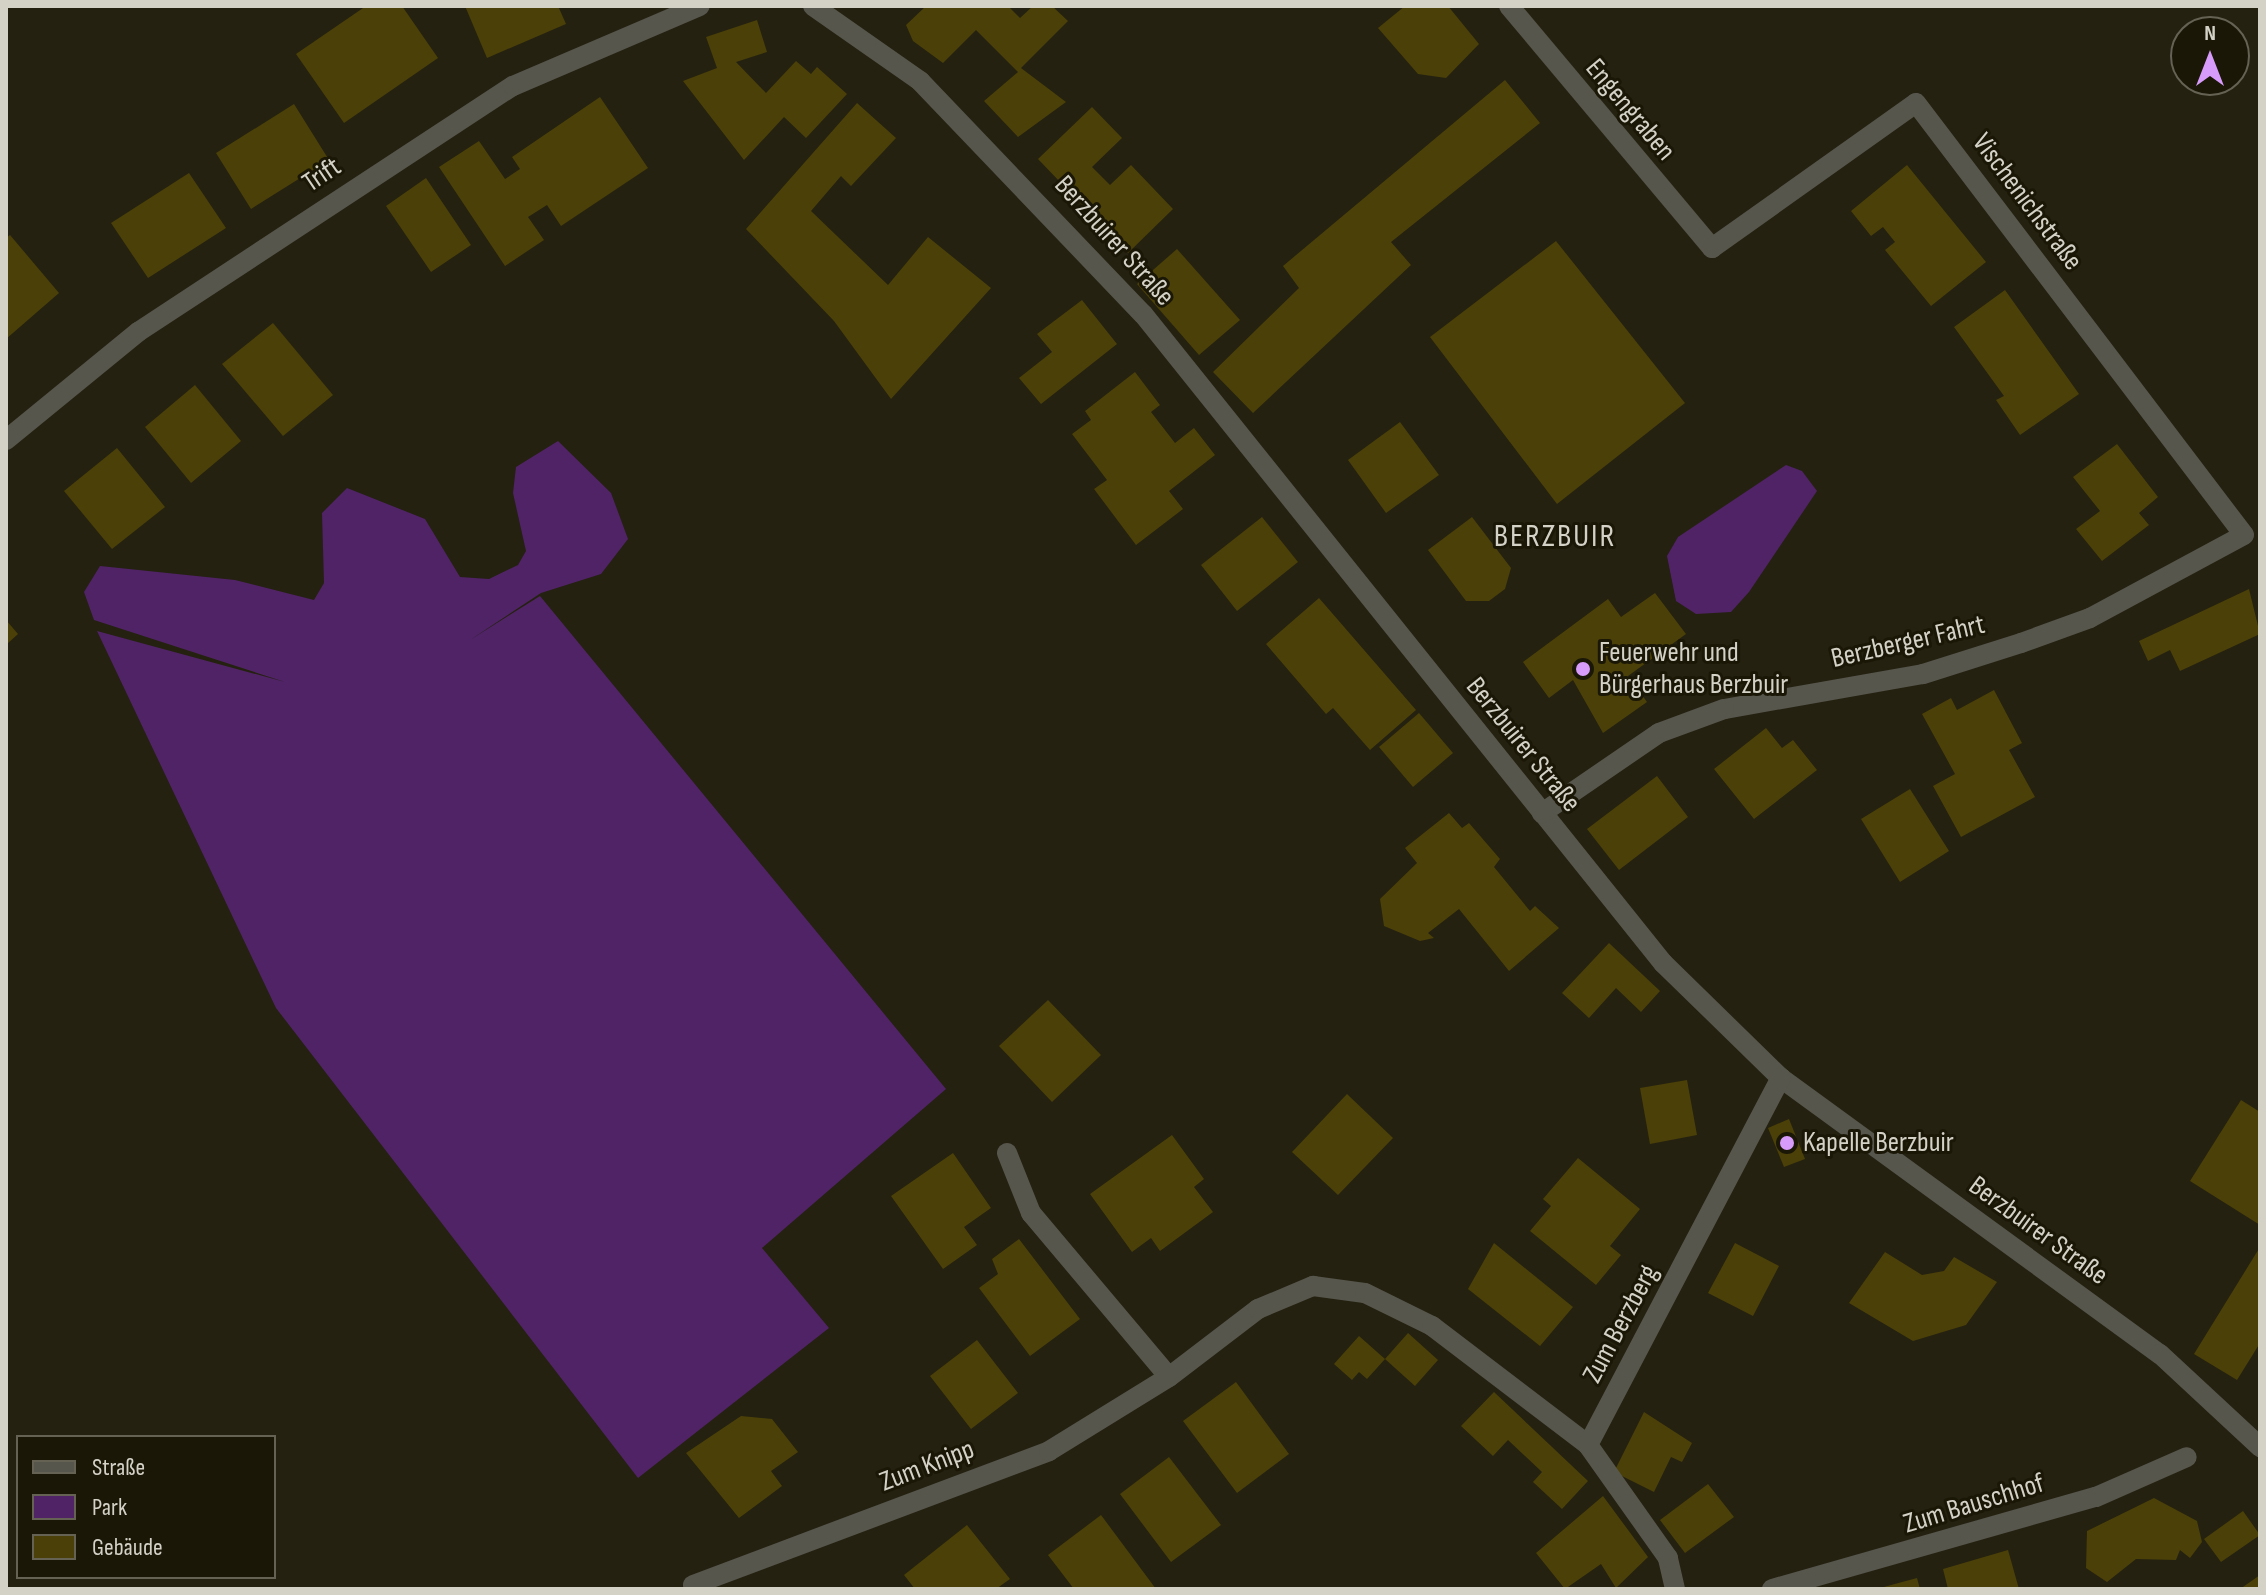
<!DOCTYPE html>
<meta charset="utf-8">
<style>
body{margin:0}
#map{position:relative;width:2266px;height:1595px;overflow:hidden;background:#242110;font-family:"Sofia Sans Condensed",sans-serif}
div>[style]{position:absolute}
.green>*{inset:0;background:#4f2365}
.building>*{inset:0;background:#4b4008}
.minor>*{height:20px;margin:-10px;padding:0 10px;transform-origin:10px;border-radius:10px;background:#57564d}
.dots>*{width:22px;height:22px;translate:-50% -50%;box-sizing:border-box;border:4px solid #1b1707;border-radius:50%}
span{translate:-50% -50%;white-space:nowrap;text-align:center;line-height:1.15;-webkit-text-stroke:6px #1b1707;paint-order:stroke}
.street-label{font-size:28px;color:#d4d2c7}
.poi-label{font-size:28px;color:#d4d2c7}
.left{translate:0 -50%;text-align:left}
.quarter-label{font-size:32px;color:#d4d2c7;letter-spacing:2px}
.frame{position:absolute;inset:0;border:8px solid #d4d2c7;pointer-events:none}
.legend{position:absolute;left:16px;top:1435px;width:260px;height:144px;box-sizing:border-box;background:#1b1707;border:2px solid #656254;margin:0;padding:10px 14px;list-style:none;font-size:24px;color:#d4d2c7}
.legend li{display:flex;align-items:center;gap:16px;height:40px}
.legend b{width:40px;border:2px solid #656254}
.north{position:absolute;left:2170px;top:16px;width:80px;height:80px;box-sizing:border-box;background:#1b1707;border:2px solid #656254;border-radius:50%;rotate:0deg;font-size:22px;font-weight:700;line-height:32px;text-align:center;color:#d4d2c7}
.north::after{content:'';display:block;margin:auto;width:28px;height:36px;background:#d79bf9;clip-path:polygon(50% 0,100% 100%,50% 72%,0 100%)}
</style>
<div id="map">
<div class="green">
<div style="clip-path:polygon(558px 441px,611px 493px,628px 539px,601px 574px,541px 593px,470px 640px,540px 596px,946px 1089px,762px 1248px,829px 1328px,638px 1478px,276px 1008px,97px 631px,285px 682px,94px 620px,84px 592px,100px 566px,235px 580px,314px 600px,324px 583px,322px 513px,347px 488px,425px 519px,460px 577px,489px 579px,518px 565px,526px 551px,513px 493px,516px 467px)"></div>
<div style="clip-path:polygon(1786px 465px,1802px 471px,1817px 491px,1749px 592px,1731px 612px,1696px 614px,1676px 601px,1667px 556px,1678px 537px)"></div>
</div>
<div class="building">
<div style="clip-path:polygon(366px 6px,402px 6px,438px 58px,344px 123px,296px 54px)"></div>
<div style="clip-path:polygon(465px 6px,558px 6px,566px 24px,487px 58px)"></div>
<div style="clip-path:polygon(926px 6px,1008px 6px,1020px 18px,1033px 6px,1052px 6px,1068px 21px,1021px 68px,1066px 102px,1018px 137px,984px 101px,1018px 72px,976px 30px,943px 63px,913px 41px,906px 25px)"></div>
<div style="clip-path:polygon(1405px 6px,1448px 6px,1479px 44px,1446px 78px,1418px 74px,1378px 28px)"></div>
<div style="clip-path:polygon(757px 20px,767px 52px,736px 62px,766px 93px,796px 61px,811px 74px,817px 67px,847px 94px,806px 138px,784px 117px,744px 160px,683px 81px,717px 68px,706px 37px)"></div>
<div style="clip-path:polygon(1505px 80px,1540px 123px,1391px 242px,1411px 265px,1253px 413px,1213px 372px,1299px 288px,1283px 266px)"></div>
<div style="clip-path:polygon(600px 97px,648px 168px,561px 226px,547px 205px,528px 217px,544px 240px,505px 266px,439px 167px,479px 141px,505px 179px,520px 169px,512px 157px)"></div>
<div style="clip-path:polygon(857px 103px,896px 138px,851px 186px,841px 176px,811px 211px,888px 285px,928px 237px,991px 288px,891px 399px,834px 321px,746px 229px)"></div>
<div style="clip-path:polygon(294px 104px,329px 160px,251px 209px,216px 153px)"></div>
<div style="clip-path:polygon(1092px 107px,1122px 138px,1092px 167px,1110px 185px,1131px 165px,1173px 209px,1128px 253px,1038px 159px)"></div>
<div style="clip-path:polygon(1907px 165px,1986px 262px,1931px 306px,1885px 250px,1895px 242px,1883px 227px,1871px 236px,1851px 211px)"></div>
<div style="clip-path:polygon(189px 173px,226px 228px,148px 278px,111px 223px)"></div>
<div style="clip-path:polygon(426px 178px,471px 245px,431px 272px,386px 206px)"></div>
<div style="clip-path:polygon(10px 235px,59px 293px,6px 339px,6px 238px)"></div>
<div style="clip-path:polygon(1556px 241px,1685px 403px,1557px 504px,1430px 337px)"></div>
<div style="clip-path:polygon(1177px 249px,1240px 320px,1199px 355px,1137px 284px)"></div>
<div style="clip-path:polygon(2005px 290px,2079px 394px,2020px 435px,1996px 400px,2004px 396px,1954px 327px)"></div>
<div style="clip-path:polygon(1082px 300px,1117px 344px,1041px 404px,1019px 378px,1052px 352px,1037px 334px)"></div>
<div style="clip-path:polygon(273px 323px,333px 395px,283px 436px,222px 364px)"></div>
<div style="clip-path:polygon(1135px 372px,1160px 405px,1151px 412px,1175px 443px,1194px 428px,1215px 455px,1169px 491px,1183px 509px,1136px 545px,1094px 489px,1107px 480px,1072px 434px,1091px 420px,1085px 411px)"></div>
<div style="clip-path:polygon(195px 385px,241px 441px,191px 483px,145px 427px)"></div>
<div style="clip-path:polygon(1400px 422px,1439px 475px,1386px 513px,1348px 460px)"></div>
<div style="clip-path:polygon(2117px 444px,2158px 497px,2139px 513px,2149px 525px,2102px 561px,2076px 529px,2100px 511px,2073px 477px)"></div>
<div style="clip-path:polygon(117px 448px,165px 507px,112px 549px,64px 491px)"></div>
<div style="clip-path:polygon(1262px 517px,1298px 562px,1237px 611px,1201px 565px)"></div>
<div style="clip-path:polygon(1472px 517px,1511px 568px,1505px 589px,1489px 601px,1466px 601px,1428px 550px)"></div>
<div style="clip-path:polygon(2249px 589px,2260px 634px,2180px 671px,2170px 650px,2148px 661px,2139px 641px)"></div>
<div style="clip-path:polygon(1655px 593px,1686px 634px,1628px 676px,1647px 702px,1603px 733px,1573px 680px,1549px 698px,1523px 662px,1608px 599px,1621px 617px)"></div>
<div style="clip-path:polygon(1319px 598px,1416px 710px,1370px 750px,1333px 708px,1326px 714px,1266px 644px)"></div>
<div style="clip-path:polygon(6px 620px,18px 634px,6px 645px)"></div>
<div style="clip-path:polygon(1994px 690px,2022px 743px,2009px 750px,2035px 797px,1961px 837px,1933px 786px,1955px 774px,1922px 714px,1951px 698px,1957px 710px)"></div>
<div style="clip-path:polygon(1419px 713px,1453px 753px,1413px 787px,1379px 747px)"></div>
<div style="clip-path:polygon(1766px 728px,1782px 748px,1793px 740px,1817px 770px,1754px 819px,1714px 769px)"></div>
<div style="clip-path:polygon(1657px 776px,1688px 817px,1619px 870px,1587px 829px)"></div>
<div style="clip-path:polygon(1910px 789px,1949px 851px,1900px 882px,1861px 819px)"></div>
<div style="clip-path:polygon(1449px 813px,1462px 828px,1469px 823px,1500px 859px,1494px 867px,1530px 911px,1535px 906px,1559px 928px,1509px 971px,1459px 909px,1428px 933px,1434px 938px,1420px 941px,1384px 926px,1380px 899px,1417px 863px,1405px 848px)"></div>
<div style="clip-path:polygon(1609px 943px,1660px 991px,1641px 1012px,1616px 988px,1589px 1018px,1562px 993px)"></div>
<div style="clip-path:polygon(1048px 1000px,1101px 1055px,1052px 1102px,999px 1046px)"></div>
<div style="clip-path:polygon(1687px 1080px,1697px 1135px,1650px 1144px,1640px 1088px)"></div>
<div style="clip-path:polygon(1347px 1094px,1393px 1138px,1338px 1195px,1292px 1152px)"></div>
<div style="clip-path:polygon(2241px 1100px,2260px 1112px,2260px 1225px,2190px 1181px)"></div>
<div style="clip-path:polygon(1789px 1119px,1805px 1159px,1784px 1167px,1768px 1128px)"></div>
<div style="clip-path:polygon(1172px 1135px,1204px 1179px,1194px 1187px,1213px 1212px,1160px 1251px,1151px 1238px,1132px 1252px,1090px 1194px)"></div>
<div style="clip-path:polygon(953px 1153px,991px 1208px,964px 1227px,977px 1245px,943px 1269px,891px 1196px)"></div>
<div style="clip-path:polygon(1578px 1158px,1640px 1209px,1610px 1246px,1621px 1255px,1596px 1285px,1530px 1231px,1551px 1206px,1543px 1199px)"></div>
<div style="clip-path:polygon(1019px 1239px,1080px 1319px,1030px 1356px,979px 1288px,998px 1274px,992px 1259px)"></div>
<div style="clip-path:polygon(1494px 1243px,1573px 1307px,1540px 1346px,1468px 1289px)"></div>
<div style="clip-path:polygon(1735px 1243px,1779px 1266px,1753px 1316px,1708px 1293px)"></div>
<div style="clip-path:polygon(2260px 1247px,2260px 1343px,2237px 1380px,2194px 1354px)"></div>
<div style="clip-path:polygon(1885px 1252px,1922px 1275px,1944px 1271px,1954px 1257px,1997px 1282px,1966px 1325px,1913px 1341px,1849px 1303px)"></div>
<div style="clip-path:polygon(1408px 1333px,1438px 1360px,1415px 1386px,1385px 1359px)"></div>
<div style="clip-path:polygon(1359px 1336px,1385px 1359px,1367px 1379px,1359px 1372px,1352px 1380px,1334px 1364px)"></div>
<div style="clip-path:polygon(977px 1340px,1018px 1393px,971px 1429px,930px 1376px)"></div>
<div style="clip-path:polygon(1236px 1382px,1289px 1454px,1237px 1493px,1183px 1421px)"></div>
<div style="clip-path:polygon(1494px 1392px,1588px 1481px,1562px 1509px,1533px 1482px,1542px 1472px,1508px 1440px,1493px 1456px,1461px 1426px)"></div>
<div style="clip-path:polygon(1644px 1412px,1692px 1443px,1682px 1462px,1671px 1457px,1654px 1492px,1614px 1472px)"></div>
<div style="clip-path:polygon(741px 1416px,772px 1419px,798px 1452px,771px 1471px,782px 1486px,739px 1518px,686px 1453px)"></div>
<div style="clip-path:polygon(1169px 1457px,1221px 1525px,1171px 1562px,1120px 1494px)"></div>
<div style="clip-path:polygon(1708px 1484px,1734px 1517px,1685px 1553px,1660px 1520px)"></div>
<div style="clip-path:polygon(1603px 1496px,1648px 1557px,1616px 1588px,1601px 1564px,1565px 1589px,1536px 1553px)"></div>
<div style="clip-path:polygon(2154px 1498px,2197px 1521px,2202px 1542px,2190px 1558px,2180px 1550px,2176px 1560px,2136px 1559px,2107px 1582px,2086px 1568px,2087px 1531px)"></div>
<div style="clip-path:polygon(2243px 1511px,2260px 1535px,2221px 1562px,2204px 1539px)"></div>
<div style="clip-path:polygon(1101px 1515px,1156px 1589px,1074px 1589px,1048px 1555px)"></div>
<div style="clip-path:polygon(967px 1525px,1010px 1579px,996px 1589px,915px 1589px,904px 1575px)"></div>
<div style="clip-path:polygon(2008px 1550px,2019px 1589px,1948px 1589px,1943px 1569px)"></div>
<div style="clip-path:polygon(2260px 1575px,2260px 1589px,2240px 1589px)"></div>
<div style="clip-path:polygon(1917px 1578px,1920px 1589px,1880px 1589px,1880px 1588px)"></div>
</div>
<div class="minor">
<div style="left:813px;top:6px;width:131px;rotate:35deg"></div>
<div style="left:920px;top:81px;width:323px;rotate:46.3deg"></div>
<div style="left:1143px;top:314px;width:832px;rotate:51.3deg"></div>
<div style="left:1663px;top:963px;width:165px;rotate:44.3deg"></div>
<div style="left:1781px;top:1078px;width:469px;rotate:36.1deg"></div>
<div style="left:2160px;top:1354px;width:137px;rotate:42.9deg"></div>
<div style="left:1509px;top:6px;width:316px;rotate:50deg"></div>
<div style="left:1712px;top:248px;width:250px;rotate:-35.4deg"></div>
<div style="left:1916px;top:103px;width:542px;rotate:52.79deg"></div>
<div style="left:2244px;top:535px;width:175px;rotate:151.7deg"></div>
<div style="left:2090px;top:618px;width:73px;rotate:160.1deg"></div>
<div style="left:2021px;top:643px;width:103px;rotate:162.4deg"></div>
<div style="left:1923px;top:674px;width:202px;rotate:170deg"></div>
<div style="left:1724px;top:709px;width:69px;rotate:159.7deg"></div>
<div style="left:1659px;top:733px;width:142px;rotate:145.6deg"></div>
<div style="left:6px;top:440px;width:171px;rotate:-39.3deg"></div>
<div style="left:138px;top:332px;width:448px;rotate:-33.3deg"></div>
<div style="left:513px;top:86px;width:203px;rotate:-23.2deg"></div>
<div style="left:1007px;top:1153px;width:65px;rotate:68.2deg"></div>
<div style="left:1031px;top:1213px;width:214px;rotate:49.9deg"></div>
<div style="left:693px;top:1585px;width:380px;rotate:-20.6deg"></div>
<div style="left:1049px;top:1451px;width:141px;rotate:-31.7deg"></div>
<div style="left:1169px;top:1377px;width:112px;rotate:-37.4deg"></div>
<div style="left:1258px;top:1309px;width:60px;rotate:-22.7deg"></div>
<div style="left:1313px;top:1286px;width:52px;rotate:7.7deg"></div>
<div style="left:1365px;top:1293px;width:75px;rotate:26.2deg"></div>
<div style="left:1432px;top:1326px;width:196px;rotate:37.3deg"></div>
<div style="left:1675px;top:1589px;width:32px;rotate:-103deg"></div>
<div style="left:1668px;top:1558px;width:138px;rotate:-125.3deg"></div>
<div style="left:1588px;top:1445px;width:415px;rotate:-62.3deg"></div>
<div style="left:1772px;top:1589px;width:337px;rotate:-15.9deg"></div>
<div style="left:2096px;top:1497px;width:99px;rotate:-23.7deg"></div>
</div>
<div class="dots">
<div style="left:1583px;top:669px;background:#d79bf9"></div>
<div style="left:1787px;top:1143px;background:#d79bf9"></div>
</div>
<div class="street-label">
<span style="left:1630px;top:110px;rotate:50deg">Engengraben</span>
<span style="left:322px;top:175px;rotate:-34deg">Trift</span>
<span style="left:2027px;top:202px;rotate:53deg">Vischenichstraße</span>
<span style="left:1114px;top:241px;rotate:48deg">Berzbuirer Straße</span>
<span style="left:1908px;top:642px;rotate:-13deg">Berzberger Fahrt</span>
<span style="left:1523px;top:745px;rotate:51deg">Berzbuirer Straße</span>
<span style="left:2038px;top:1231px;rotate:36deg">Berzbuirer Straße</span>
<span style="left:1621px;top:1324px;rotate:-62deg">Zum Berzberg</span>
<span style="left:927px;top:1466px;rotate:-21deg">Zum Knipp</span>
<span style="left:1974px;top:1504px;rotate:-17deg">Zum Bauschhof</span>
</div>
<div class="poi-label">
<span class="left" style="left:1599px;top:669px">Feuerwehr und<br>Bürgerhaus Berzbuir</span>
<span class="left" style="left:1803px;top:1143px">Kapelle Berzbuir</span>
</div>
<div class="quarter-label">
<span style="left:1555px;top:537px">BERZBUIR</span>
</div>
<div class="frame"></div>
<ul class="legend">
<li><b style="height:10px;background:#57564d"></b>Straße</li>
<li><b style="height:22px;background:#4f2365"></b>Park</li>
<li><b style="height:22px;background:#4b4008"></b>Gebäude</li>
</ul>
<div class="north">N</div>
</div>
